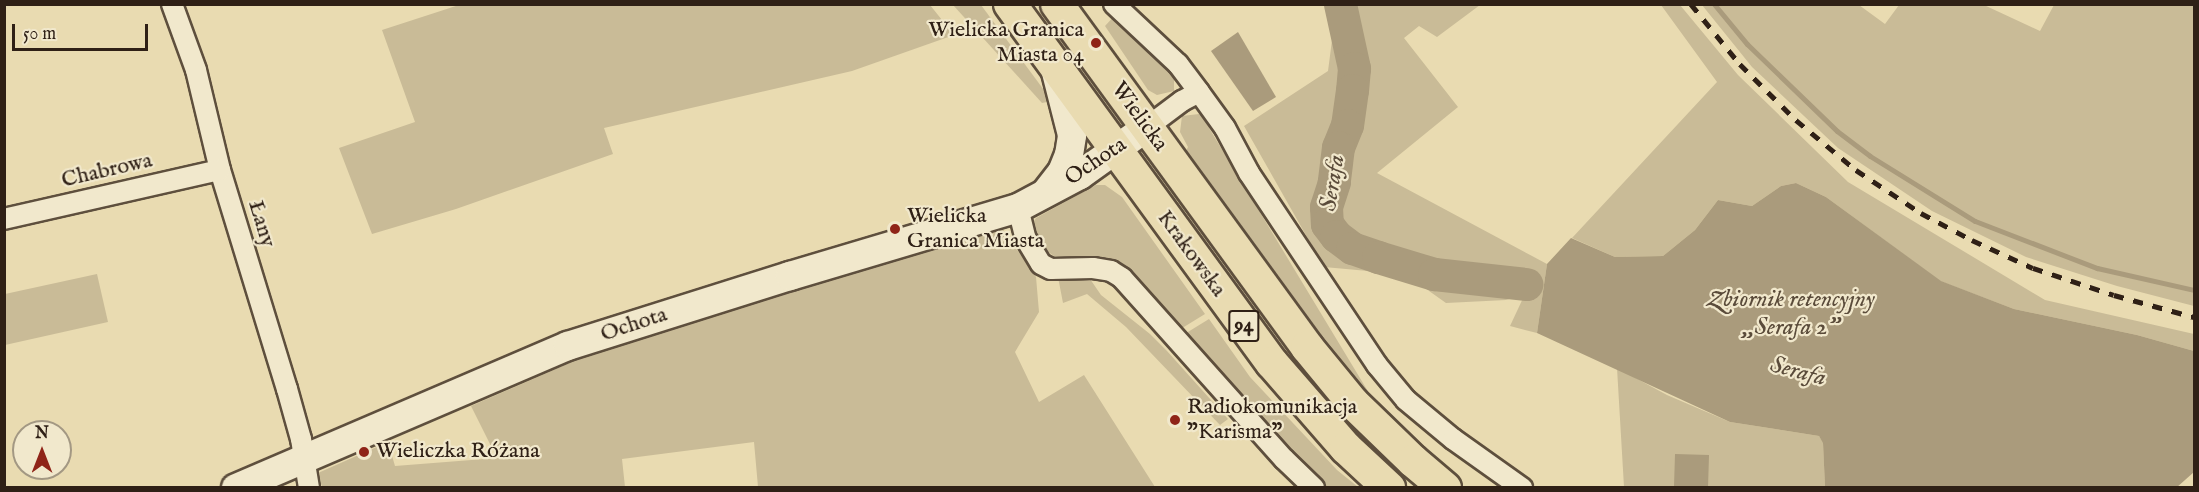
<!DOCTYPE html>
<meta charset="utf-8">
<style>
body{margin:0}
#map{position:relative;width:2199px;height:492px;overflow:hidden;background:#e9dbb1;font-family:"IM FELL English",serif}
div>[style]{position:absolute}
.green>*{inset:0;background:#c9bb97}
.water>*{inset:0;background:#aa9b7c}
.stream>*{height:5px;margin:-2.5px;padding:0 2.5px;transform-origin:2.5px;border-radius:2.5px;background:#aa9b7c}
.river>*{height:33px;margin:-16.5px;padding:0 16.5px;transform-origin:16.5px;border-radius:16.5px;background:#aa9b7c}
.roads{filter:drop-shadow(2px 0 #5e4f3d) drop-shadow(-2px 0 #5e4f3d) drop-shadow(0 2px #5e4f3d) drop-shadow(0 -2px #5e4f3d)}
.street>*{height:20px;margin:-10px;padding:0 10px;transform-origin:10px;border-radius:10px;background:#f1e8cc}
.secondary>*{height:28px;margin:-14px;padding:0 14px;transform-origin:14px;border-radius:14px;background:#f1e8cc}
.primary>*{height:32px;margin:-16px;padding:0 16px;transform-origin:16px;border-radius:16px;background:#e9dbb1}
.rail>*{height:4.5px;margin-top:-2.25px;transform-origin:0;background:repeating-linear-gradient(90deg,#2f2016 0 10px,transparent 0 20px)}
.dots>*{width:16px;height:16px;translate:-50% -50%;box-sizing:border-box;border:3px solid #f1e8cc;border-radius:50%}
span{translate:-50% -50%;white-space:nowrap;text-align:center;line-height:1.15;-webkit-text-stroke:4.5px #f1e8cc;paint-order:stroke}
.shield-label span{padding:2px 4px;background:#f1e8cc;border:2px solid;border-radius:4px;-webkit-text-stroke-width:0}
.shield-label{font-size:21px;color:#2f2016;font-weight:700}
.poi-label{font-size:22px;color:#2f2016}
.right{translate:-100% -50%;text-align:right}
.left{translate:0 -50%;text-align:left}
.street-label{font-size:22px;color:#2f2016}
.water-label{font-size:24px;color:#5a4b3a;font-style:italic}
.frame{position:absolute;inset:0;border:6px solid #2f2016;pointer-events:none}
.north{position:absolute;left:12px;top:420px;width:60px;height:60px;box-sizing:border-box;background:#f1e8cc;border:2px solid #a39883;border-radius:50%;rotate:0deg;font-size:16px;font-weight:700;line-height:24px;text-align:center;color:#2f2016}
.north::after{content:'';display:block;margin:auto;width:21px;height:27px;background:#8f2418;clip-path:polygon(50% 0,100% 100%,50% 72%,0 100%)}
.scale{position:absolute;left:12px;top:24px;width:136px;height:27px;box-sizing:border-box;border:3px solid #2f2016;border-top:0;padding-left:8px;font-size:18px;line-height:21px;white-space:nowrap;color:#2f2016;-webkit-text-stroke:4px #f1e8cc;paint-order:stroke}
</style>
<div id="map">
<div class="green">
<div style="clip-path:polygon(459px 5px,930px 5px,954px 35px,852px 71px,604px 128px,613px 154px,456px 209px,372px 234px,339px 148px,415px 122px,382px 30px)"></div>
<div style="clip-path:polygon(953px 5px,981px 5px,1052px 101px,1042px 103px)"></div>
<div style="clip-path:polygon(1329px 5px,1480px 5px,1437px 37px,1419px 26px,1404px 38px,1458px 107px,1377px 173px,1547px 264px,1537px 333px,1510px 326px,1525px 294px,1506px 300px,1446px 303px,1415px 281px,1379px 272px,1324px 267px,1244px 126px,1328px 71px,1334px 25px)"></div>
<div style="clip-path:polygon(1661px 5px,1680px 5px,1738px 75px,1848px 182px,2045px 300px,2194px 334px,2194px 351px,2137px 335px,2014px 309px,1940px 281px,1826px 197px,1796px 183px,1781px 186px,1752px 206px,1718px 200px,1695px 230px,1663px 256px,1615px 257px,1572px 238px,1717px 82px)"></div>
<div style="clip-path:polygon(1702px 5px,1859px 5px,1885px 24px,1899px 5px,1984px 5px,2040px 31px,2054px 5px,2194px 5px,2194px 306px,2117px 286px,2026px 257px,1932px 211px,1838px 148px,1752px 67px)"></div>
<div style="clip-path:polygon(1116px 14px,1143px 46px,1174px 72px,1174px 91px,1157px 95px,1148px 90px,1105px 26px)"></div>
<div style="clip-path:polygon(1199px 114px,1213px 124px,1209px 128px,1369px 393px,1316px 328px,1186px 151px,1188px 147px,1180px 132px,1182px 116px)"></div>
<div style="clip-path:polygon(1096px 185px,1105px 185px,1122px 197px,1205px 314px,1179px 330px,1126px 272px,1104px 259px,1057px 258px,1038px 245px,1030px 227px,1036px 218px)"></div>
<div style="clip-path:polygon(1002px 228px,1036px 277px,1039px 312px,1015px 352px,1039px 402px,1084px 375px,1155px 487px,758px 487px,754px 442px,622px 459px,625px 487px,322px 487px,318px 473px,388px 442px,395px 466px,497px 458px,471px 406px,611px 345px)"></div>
<div style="clip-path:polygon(97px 274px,108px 322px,5px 345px,5px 294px)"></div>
<div style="clip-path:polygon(1088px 276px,1101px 295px,1150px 334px,1167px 351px,1228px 419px,1220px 425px,1126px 327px,1087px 294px,1063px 303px,1058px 277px)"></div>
<div style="clip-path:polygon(1209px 319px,1250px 377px,1337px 470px,1358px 487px,1327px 487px,1292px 457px,1183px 335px)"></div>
<div style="clip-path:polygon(1617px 368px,1667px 395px,1730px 422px,1819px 436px,1823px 442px,1825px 487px,1624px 487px)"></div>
</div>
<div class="water">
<div style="clip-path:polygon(1238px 32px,1276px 97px,1253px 111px,1211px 51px)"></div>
<div style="clip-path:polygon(1796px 183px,1826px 197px,1941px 281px,2014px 309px,2137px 335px,2194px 351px,2194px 472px,2176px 488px,1825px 487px,1823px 443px,1819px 436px,1730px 422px,1537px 333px,1547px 264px,1571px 238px,1615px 257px,1663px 256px,1695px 230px,1718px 200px,1752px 206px,1781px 186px)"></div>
<div style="clip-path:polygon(1675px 454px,1709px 455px,1708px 487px,1674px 487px)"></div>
</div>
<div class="stream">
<div style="left:1714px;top:4px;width:52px;rotate:50.5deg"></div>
<div style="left:1747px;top:44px;width:125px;rotate:44deg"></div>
<div style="left:1837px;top:131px;width:41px;rotate:37.1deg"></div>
<div style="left:1870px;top:156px;width:123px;rotate:31.8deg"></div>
<div style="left:1975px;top:221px;width:131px;rotate:21.1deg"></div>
<div style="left:2097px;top:268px;width:99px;rotate:12.8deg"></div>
</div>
<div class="river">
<div style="left:1340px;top:4px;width:66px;rotate:77.7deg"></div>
<div style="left:1354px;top:68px;width:22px;rotate:95deg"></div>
<div style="left:1352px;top:90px;width:35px;rotate:98deg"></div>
<div style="left:1347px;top:125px;width:24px;rotate:112deg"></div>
<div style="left:1338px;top:147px;width:35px;rotate:97deg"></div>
<div style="left:1334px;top:182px;width:26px;rotate:108deg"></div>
<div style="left:1326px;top:207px;width:17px;rotate:87deg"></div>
<div style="left:1327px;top:224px;width:15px;rotate:53deg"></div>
<div style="left:1336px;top:236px;width:20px;rotate:37deg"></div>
<div style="left:1352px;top:248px;width:28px;rotate:19deg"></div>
<div style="left:1378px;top:257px;width:59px;rotate:16.9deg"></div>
<div style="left:1434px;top:274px;width:93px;rotate:6.2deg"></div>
</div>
<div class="roads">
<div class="street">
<div style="left:172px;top:4px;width:70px;rotate:70deg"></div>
<div style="left:196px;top:70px;width:103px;rotate:76.5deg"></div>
<div style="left:220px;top:170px;width:229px;rotate:73deg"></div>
<div style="left:287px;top:389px;width:52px;rotate:74.4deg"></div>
<div style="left:301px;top:439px;width:50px;rotate:80.7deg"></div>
<div style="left:1114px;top:4px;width:88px;rotate:43.2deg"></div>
<div style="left:1178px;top:64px;width:35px;rotate:53deg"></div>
<div style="left:1146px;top:128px;width:45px;rotate:-36.9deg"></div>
<div style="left:1182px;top:101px;width:19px;rotate:-28deg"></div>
<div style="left:1199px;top:92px;width:44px;rotate:54.2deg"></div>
<div style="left:1225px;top:128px;width:51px;rotate:61.9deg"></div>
<div style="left:1249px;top:173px;width:231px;rotate:56.3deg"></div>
<div style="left:1377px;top:365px;width:45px;rotate:50.4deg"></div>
<div style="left:1406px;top:400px;width:61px;rotate:39.7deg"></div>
<div style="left:1453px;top:439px;width:85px;rotate:35.4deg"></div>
<div style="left:1018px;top:208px;width:32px;rotate:76deg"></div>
<div style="left:1026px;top:239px;width:29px;rotate:59deg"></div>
<div style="left:1041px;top:264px;width:11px;rotate:27deg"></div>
<div style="left:1051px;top:269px;width:42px;rotate:-1.4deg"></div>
<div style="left:1093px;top:268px;width:18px;rotate:9deg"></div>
<div style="left:1111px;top:271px;width:13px;rotate:32deg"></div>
<div style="left:1122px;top:278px;width:243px;rotate:48.2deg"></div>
<div style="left:1284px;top:459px;width:42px;rotate:44deg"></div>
<div style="left:4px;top:219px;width:221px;rotate:-12.8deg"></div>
</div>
<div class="secondary">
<div style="left:1047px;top:191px;width:24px;rotate:-52deg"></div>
<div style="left:1062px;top:172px;width:18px;rotate:-68deg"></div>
<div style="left:1069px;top:155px;width:20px;rotate:-81deg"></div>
<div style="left:1072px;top:135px;width:65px;rotate:-104.3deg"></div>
<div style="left:236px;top:488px;width:361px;rotate:-23.2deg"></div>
<div style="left:568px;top:346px;width:233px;rotate:-17.5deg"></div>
<div style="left:790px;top:276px;width:238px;rotate:-16.6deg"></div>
<div style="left:1018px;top:208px;width:70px;rotate:-28deg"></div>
<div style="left:1080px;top:175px;width:81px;rotate:-35.5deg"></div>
</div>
<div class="primary">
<div style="left:1010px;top:4px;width:444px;rotate:53.9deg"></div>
<div style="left:1272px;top:363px;width:113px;rotate:49deg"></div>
<div style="left:1346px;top:448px;width:59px;rotate:42.9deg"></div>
<div style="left:1057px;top:4px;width:424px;rotate:53.9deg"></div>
<div style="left:1307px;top:347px;width:72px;rotate:50.6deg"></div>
<div style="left:1353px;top:403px;width:83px;rotate:44deg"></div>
<div style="left:1413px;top:461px;width:42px;rotate:40.2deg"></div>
</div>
</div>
<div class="rail">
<div style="left:1691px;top:4px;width:77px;rotate:50.8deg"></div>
<div style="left:1740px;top:64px;width:79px;rotate:45deg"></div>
<div style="left:1796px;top:120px;width:78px;rotate:39.8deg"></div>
<div style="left:1856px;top:170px;width:78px;rotate:33.5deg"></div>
<div style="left:1921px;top:213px;width:58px;rotate:27.9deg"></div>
<div style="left:1972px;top:240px;width:67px;rotate:24.7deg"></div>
<div style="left:2033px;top:268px;width:85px;rotate:18.4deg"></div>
<div style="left:2114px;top:295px;width:83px;rotate:15.4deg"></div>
</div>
<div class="dots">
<div style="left:1096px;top:43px;background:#8f2418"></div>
<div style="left:895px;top:229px;background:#8f2418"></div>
<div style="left:1175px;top:420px;background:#8f2418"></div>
<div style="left:364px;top:452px;background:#8f2418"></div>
</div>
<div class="shield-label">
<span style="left:1244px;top:326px">94</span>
</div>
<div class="poi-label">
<span class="right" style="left:1084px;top:43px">Wielicka Granica<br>Miasta 04</span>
<span class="left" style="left:907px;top:229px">Wielicka<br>Granica Miasta</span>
<span class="left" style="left:1187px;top:420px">Radiokomunikacja<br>"Karisma"</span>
<span class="left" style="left:376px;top:452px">Wieliczka Różana</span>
</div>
<div class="street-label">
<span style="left:1139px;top:117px;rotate:54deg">Wielicka</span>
<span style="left:1096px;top:162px;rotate:-34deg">Ochota</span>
<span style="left:107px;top:171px;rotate:-13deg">Chabrowa</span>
<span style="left:261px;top:224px;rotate:73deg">Łany</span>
<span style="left:1191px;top:254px;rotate:54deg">Krakowska</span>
<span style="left:634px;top:325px;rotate:-18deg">Ochota</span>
</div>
<div class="water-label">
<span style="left:1333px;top:183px;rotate:-81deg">Serafa</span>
<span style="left:1791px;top:314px">Zbiornik retencyjny<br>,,Serafa 2"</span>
<span style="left:1798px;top:372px;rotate:15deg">Serafa</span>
</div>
<div class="frame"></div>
<div class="north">N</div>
<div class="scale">50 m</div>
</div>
